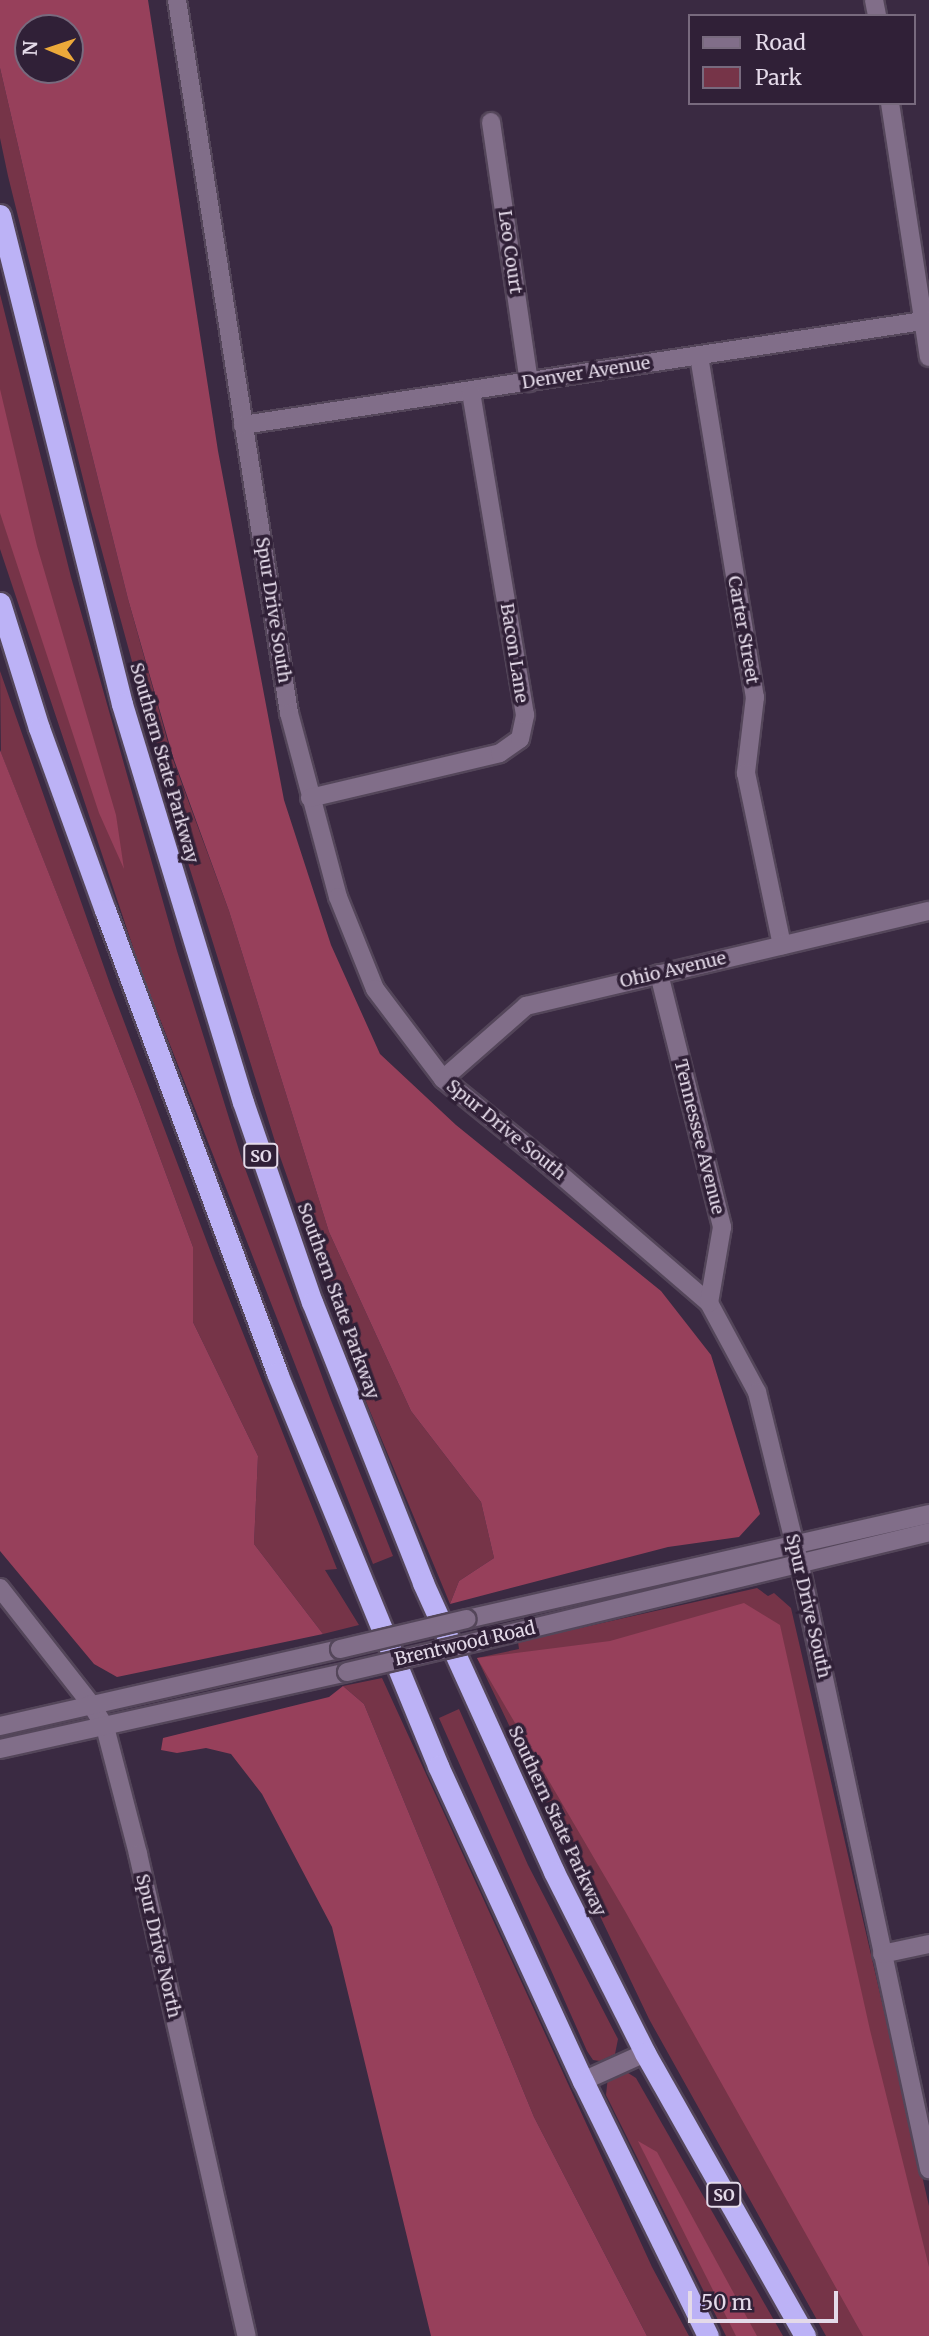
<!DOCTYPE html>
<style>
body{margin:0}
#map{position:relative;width:929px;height:2336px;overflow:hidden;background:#3a2a42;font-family:Merriweather,serif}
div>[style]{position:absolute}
.green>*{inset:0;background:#763448}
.forest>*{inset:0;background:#97405b}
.roads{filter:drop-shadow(2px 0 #54465a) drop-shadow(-2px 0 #54465a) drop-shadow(0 2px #54465a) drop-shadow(0 -2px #54465a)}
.minor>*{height:18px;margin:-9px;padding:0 9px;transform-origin:9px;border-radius:9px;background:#816e89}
.highway>*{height:21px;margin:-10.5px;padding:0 10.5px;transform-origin:10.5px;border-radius:10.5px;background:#bcb2f6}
.bridges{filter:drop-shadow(2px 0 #54465a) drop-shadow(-2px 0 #54465a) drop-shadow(0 2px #54465a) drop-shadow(0 -2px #54465a)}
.minor-bridge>*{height:18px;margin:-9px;padding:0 9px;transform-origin:9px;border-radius:9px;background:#816e89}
span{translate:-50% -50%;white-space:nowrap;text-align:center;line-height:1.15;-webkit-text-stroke:7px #302037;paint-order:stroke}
.shield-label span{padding:2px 5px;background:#302037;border:2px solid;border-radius:5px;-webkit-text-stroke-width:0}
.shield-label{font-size:16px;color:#e4dae9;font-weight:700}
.street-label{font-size:18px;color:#e4dae9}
.legend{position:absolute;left:688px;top:14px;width:228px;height:91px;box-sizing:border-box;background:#302037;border:2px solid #786a7e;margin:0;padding:9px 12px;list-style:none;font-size:21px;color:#e4dae9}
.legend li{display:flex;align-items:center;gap:14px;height:35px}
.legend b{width:35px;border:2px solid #786a7e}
.north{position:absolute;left:14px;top:14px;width:70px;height:70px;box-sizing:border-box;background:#302037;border:2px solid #786a7e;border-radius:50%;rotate:272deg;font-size:19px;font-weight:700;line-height:28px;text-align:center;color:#e4dae9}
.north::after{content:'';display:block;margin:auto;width:24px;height:32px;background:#eca93a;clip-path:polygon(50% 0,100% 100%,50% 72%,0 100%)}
.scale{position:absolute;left:688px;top:2291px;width:150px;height:32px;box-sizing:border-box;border:4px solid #e4dae9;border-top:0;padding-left:9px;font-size:21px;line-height:24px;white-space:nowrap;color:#e4dae9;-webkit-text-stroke:5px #302037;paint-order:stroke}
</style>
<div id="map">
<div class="green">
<div style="clip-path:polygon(0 68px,65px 347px,128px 599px,172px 757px,229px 911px,329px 1232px,411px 1411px,481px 1502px,494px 1558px,459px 1581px,450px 1604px,367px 1404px,277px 1148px,179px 834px,91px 511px,8px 176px,0 138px)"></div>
<div style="clip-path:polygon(0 294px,71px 577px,177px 951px,243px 1163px,330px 1398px,393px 1556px,373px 1564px,140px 968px,0 549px)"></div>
<div style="clip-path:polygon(0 671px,111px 987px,213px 1258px,337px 1569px,325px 1570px,359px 1625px,323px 1634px,254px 1544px,258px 1456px,193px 1322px,193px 1247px,139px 1101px,1px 753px)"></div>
<div style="clip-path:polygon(757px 1588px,768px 1596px,774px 1593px,791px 1608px,929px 2206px,929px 2336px,826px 2336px,649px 2019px,477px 1658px,519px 1649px,518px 1642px)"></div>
<div style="clip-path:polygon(382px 1678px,652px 2267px,689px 2336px,647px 2336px,534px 2117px,364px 1704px,343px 1686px)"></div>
<div style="clip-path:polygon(459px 1709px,528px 1865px,618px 2039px,615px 2054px,600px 2061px,593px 2060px,587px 2051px,439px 1718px)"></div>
<div style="clip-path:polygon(625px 2071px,636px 2078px,783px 2336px,726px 2336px,606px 2095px,608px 2076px)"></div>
</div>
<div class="forest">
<div style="clip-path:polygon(evenodd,0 0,148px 0,218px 451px,284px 800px,331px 945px,380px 1054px,456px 1125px,661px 1291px,711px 1355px,760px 1514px,739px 1537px,668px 1547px,450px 1604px,459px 1581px,494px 1558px,481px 1502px,411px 1411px,329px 1232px,229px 911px,173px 757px,128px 599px,65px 347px,0 68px,0 0,28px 28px,70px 28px,70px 70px,28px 70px,28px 28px)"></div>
<div style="clip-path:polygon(0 389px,37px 546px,116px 815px,124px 869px,99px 813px,0 513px)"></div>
<div style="clip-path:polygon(0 750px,139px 1101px,193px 1247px,193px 1322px,258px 1456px,254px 1544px,323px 1634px,117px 1677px,94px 1664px,0 1551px)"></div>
<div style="clip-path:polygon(744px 1603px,780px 1625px,870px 2030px,929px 2267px,929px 2336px,863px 2336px,625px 1911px,477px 1658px,610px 1641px)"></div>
<div style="clip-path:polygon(343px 1686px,364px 1704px,534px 2117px,647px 2336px,431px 2336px,332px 1927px,262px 1794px,231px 1754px,206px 1748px,177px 1753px,161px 1750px,163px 1738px,329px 1697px)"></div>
<div style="clip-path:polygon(638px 2141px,657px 2152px,757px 2336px,736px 2336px)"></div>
</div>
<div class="roads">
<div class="minor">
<div style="left:177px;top:0;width:722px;rotate:81.07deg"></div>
<div style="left:289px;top:713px;width:190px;rotate:75.1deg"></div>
<div style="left:338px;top:897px;width:99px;rotate:68.1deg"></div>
<div style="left:375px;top:989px;width:113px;rotate:52.9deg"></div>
<div style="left:443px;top:1079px;width:135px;rotate:39deg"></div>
<div style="left:548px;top:1164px;width:213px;rotate:40.8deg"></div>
<div style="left:709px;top:1303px;width:101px;rotate:61.7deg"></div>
<div style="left:757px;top:1392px;width:179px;rotate:76.1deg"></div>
<div style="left:800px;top:1566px;width:617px;rotate:77.92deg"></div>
<div style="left:874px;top:0;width:16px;rotate:79deg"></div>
<div style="left:890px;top:103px;width:257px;rotate:81.3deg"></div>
<div style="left:491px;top:122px;width:263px;rotate:81.7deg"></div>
<div style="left:699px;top:356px;width:346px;rotate:80.7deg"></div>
<div style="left:755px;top:697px;width:77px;rotate:96.8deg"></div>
<div style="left:746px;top:773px;width:176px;rotate:78.2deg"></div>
<div style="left:243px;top:425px;width:694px;rotate:-8.7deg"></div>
<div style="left:310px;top:798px;width:195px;rotate:-13.3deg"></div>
<div style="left:500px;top:753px;width:24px;rotate:-35deg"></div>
<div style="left:520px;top:739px;width:25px;rotate:-78deg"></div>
<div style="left:525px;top:715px;width:327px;rotate:-99.5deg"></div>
<div style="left:659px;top:974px;width:261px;rotate:76deg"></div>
<div style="left:722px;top:1227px;width:77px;rotate:99.7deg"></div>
<div style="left:443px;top:1079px;width:111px;rotate:-41.3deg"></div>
<div style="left:526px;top:1006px;width:414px;rotate:-13.3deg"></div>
<div style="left:0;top:1588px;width:147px;rotate:51.9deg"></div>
<div style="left:91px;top:1704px;width:27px;rotate:59deg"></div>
<div style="left:105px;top:1727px;width:131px;rotate:75.4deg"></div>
<div style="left:138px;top:1854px;width:494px;rotate:77.3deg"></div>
<div style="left:467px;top:1619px;width:474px;rotate:-12.8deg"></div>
<div style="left:479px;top:1641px;width:463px;rotate:-13.6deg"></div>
<div style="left:0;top:1726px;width:349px;rotate:-12.8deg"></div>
<div style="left:0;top:1749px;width:355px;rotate:-12.5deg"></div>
<div style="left:882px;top:1954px;width:48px;rotate:-12deg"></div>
<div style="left:583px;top:2081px;width:68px;rotate:-24.3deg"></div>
</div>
<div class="highway">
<div style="left:0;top:215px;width:504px;rotate:75.99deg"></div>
<div style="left:122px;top:704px;width:416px;rotate:73.1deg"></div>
<div style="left:243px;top:1102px;width:212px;rotate:71deg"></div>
<div style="left:312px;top:1302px;width:302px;rotate:68.4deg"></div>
<div style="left:423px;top:1583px;width:317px;rotate:65.6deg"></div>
<div style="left:554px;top:1872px;width:203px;rotate:63.3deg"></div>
<div style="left:645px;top:2053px;width:325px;rotate:60.5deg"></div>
<div style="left:0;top:603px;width:131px;rotate:72.7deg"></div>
<div style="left:39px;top:728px;width:194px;rotate:70.1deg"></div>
<div style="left:105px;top:910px;width:494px;rotate:69.6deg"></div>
<div style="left:277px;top:1373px;width:425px;rotate:67.7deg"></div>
<div style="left:438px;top:1766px;width:347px;rotate:65.3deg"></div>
<div style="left:583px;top:2081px;width:284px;rotate:63.9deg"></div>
</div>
</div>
<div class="bridges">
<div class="minor-bridge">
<div style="left:340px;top:1649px;width:130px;rotate:-13.3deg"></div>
<div style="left:347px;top:1672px;width:136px;rotate:-13.2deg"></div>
</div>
</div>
<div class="shield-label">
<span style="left:261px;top:1156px">SO</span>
<span style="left:724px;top:2195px">SO</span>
</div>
<div class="street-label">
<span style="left:510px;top:252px;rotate:82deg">Leo Court</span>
<span style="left:586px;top:373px;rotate:-9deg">Denver Avenue</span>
<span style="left:273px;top:610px;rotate:81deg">Spur Drive South</span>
<span style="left:743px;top:630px;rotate:80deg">Carter Street</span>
<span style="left:514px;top:653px;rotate:81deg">Bacon Lane</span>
<span style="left:164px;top:763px;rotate:74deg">Southern State Parkway</span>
<span style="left:673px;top:970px;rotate:-13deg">Ohio Avenue</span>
<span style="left:506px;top:1130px;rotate:39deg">Spur Drive South</span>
<span style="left:699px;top:1137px;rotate:76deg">Tennessee Avenue</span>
<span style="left:338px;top:1301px;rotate:70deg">Southern State Parkway</span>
<span style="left:808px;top:1606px;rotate:77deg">Spur Drive South</span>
<span style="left:465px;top:1644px;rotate:-13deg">Brentwood Road</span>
<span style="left:557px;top:1821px;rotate:65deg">Southern State Parkway</span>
<span style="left:158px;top:1946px;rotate:77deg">Spur Drive North</span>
</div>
<ul class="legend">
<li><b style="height:9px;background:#816e89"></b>Road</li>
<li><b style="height:19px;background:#763448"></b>Park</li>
</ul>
<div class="north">N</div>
<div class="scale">50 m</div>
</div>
